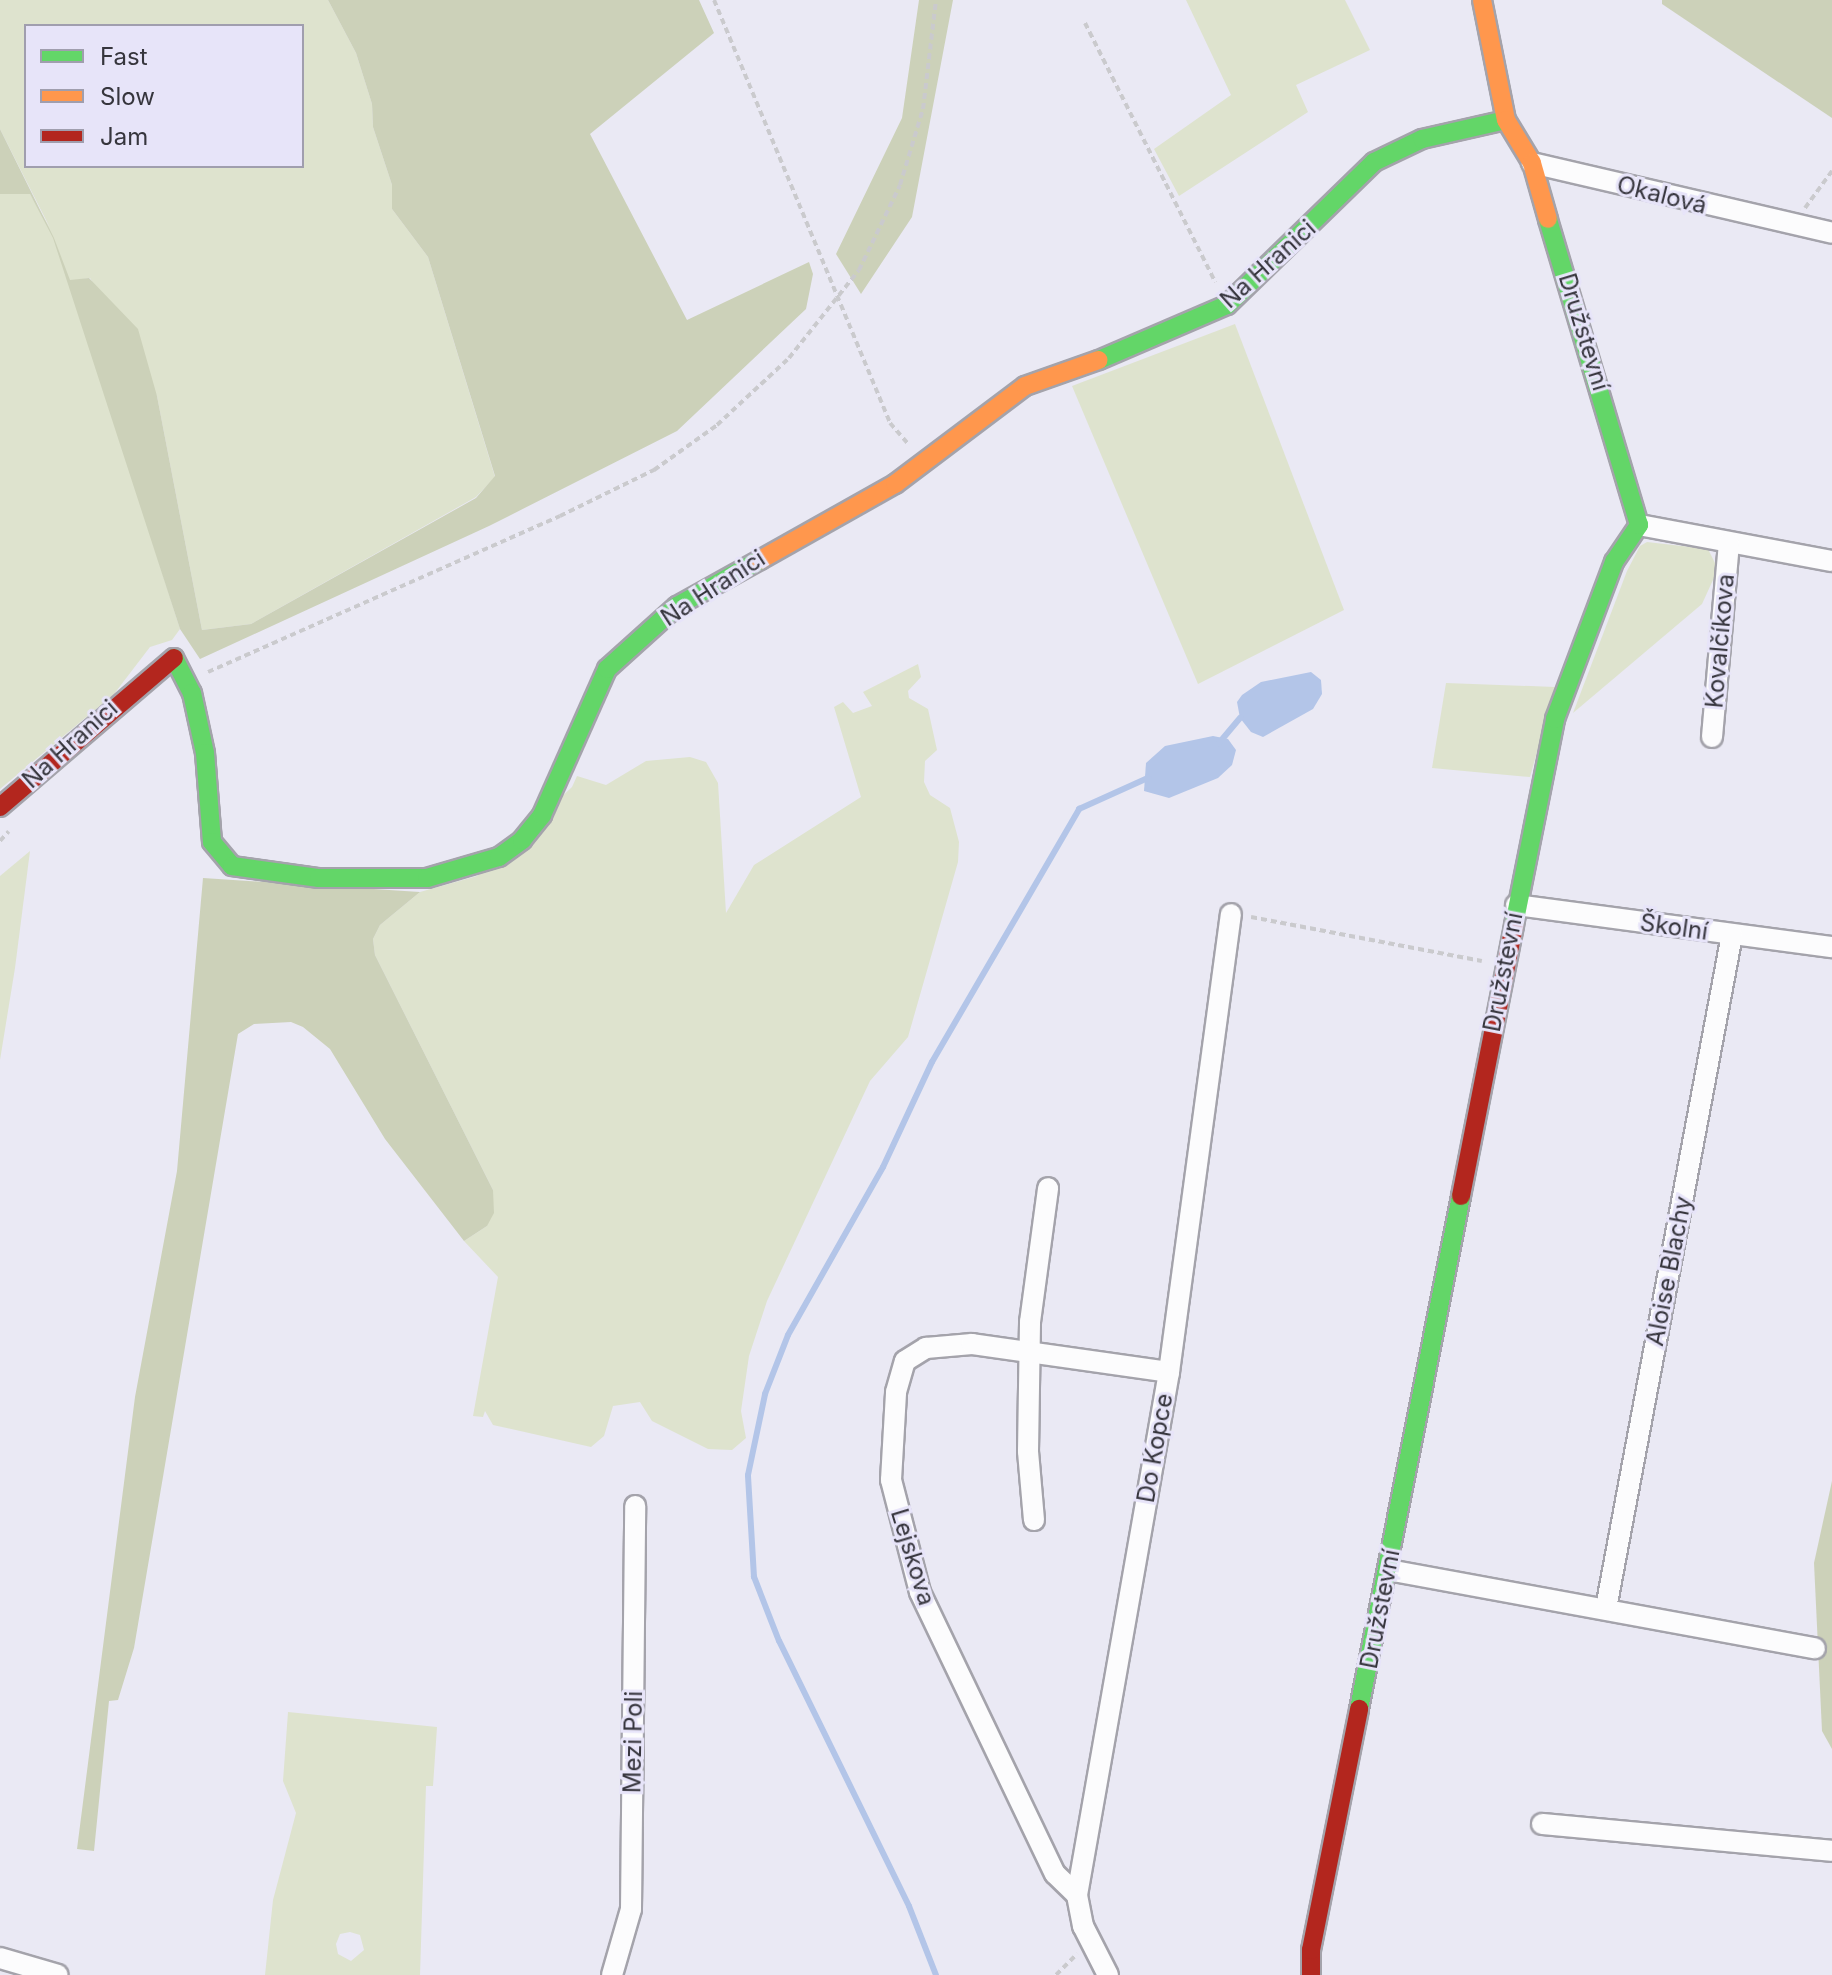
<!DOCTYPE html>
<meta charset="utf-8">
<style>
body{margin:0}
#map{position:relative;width:1832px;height:1975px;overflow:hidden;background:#eae9f4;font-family:Inter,sans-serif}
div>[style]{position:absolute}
.green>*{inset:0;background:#dee3ce}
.forest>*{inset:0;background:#ccd1b9}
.water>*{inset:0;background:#b3c5e8}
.stream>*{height:6px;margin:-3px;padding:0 3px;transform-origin:3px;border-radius:3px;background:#b3c5e8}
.path>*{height:4px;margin-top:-2px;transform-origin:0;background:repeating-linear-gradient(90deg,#cacacd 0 6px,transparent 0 10px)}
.roads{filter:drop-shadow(2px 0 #a4a3ab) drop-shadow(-2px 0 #a4a3ab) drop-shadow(0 2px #a4a3ab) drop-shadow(0 -2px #a4a3ab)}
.street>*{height:20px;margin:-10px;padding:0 10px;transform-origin:10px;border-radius:10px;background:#fcfcfd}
.fast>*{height:18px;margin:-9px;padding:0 9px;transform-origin:9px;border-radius:9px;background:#63d668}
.slow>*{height:18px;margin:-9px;padding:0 9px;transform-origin:9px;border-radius:9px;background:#ff974d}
.jam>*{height:18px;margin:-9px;padding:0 9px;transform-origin:9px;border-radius:9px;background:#b3261e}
span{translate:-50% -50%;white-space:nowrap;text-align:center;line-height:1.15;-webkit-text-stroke:6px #e7e4f9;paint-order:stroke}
.street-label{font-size:24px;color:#36353d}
.legend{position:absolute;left:24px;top:24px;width:280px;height:144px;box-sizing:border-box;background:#e7e4f9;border:2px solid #a09eae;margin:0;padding:10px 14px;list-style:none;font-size:24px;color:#36353d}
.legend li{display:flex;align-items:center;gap:16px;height:40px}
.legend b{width:40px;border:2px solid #a09eae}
</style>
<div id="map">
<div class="green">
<div style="clip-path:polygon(evenodd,0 0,328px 0,356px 53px,372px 104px,373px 127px,392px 185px,392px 209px,428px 257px,495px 477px,476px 497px,251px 624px,202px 630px,157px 396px,90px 278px,70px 281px,180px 629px,172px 640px,150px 647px,114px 694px,0 789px,0 194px,30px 194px,50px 228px,0 129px,0 0,26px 26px,302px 26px,302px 166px,26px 166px,26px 26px)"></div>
<div style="clip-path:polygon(1186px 0,1345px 0,1370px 50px,1296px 85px,1308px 112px,1179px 196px,1154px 149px,1231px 95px)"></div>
<div style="clip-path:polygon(1235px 324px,1344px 610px,1198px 684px,1072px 386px)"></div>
<div style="clip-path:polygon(1647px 542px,1708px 549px,1718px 569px,1702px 604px,1573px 713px,1627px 571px,1640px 546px)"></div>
<div style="clip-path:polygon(918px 664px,921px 677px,908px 691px,909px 698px,928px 709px,937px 750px,925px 761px,924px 782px,930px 795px,950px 808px,959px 842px,958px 862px,908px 1037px,870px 1081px,767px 1301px,749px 1356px,741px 1411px,746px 1438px,732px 1450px,708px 1449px,652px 1421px,640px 1402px,613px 1406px,604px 1436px,591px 1447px,493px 1425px,485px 1411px,483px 1417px,473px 1416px,498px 1277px,464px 1241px,487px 1226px,493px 1190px,375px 955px,373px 939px,380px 925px,420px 892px,477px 876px,572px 787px,577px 776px,606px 785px,646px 761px,690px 757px,706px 762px,718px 783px,726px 913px,754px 865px,861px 797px,834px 707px,843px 702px,853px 713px,872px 706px,863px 692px)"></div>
<div style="clip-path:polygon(1446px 683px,1555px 687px,1530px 777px,1432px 768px)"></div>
<div style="clip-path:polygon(30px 851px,15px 968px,0 1060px,0 876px)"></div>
<div style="clip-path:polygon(evenodd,288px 1712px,437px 1727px,433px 1786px,426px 1786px,420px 1975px,265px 1975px,273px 1900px,296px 1813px,283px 1781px,288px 1712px,350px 1932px,360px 1935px,364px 1950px,351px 1961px,338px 1954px,336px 1944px,340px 1934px,350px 1932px)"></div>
</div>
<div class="forest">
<div style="clip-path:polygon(328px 0,699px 0,714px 33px,590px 134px,687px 320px,809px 262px,813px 274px,806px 309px,677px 431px,489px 526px,200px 659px,180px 629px,53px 238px,30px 194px,0 194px,0 129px,54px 238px,70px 280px,89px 278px,138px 329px,157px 396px,202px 630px,251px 624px,476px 498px,495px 476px,428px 257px,392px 209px,392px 185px,373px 127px,372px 104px,356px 53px)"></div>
<div style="clip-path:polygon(919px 0,953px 0,912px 217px,861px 294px,836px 254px,902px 118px)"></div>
<div style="clip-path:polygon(1662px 0,1832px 0,1832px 118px,1662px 4px)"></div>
<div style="clip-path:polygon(203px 878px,420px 892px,380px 925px,373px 939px,375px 955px,493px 1190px,494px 1213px,487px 1226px,464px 1241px,385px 1139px,330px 1049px,303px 1027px,291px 1022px,254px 1024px,238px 1034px,134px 1648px,118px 1700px,109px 1701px,94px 1851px,77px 1849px,135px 1397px,177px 1171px)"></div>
<div style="clip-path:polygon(1832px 1481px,1832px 1749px,1822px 1731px,1814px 1563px)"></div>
</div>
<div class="water">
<div style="clip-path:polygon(1311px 672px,1321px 680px,1322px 694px,1313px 709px,1263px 737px,1251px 732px,1240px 718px,1237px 702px,1242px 695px,1261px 682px)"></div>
<div style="clip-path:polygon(1213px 736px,1228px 739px,1236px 750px,1232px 765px,1218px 778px,1169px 798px,1144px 791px,1146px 763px,1165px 746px)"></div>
</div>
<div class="stream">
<div style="left:1219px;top:743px;width:33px;rotate:-50deg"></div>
<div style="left:936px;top:1975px;width:74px;rotate:-111.4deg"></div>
<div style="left:909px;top:1906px;width:295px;rotate:-116.1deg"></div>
<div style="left:779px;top:1641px;width:69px;rotate:-111.3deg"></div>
<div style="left:754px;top:1577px;width:102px;rotate:-93.4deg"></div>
<div style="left:748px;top:1475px;width:83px;rotate:-78.1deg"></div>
<div style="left:765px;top:1394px;width:63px;rotate:-68.7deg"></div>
<div style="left:788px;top:1335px;width:193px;rotate:-60.5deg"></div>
<div style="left:883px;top:1167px;width:116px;rotate:-65deg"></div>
<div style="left:932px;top:1062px;width:293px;rotate:-59.8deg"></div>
<div style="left:1079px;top:809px;width:76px;rotate:-24.2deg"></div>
</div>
<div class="path">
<div style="left:714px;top:0;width:458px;rotate:67.4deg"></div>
<div style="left:890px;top:423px;width:28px;rotate:49deg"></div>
<div style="left:1085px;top:23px;width:290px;rotate:63.3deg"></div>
<div style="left:1805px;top:208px;width:46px;rotate:-53.9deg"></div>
<div style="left:208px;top:672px;width:385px;rotate:-23.9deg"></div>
<div style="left:560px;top:516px;width:105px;rotate:-26.1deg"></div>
<div style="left:654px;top:470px;width:77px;rotate:-35.5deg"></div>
<div style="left:717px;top:425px;width:98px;rotate:-42.9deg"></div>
<div style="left:789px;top:358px;width:112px;rotate:-51.5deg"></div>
<div style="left:859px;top:270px;width:94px;rotate:-64.2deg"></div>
<div style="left:900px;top:185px;width:79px;rotate:-73.2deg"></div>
<div style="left:923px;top:109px;width:110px;rotate:-83.2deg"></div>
<div style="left:0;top:841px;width:13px;rotate:-48deg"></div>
<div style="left:1251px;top:917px;width:235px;rotate:10.8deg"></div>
<div style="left:1056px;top:1975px;width:30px;rotate:-45deg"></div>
</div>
<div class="roads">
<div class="street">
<div style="left:1532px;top:163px;width:308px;rotate:13.1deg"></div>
<div style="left:1639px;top:525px;width:196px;rotate:10.6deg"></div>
<div style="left:1712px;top:737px;width:194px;rotate:-85deg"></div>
<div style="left:1516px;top:905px;width:319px;rotate:7.6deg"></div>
<div style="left:1034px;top:1520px;width:69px;rotate:-95deg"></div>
<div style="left:1028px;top:1451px;width:129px;rotate:-89.1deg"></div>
<div style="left:1030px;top:1322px;width:135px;rotate:-82.3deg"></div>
<div style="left:1388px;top:1570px;width:434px;rotate:10.4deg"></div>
<div style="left:1606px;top:1608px;width:685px;rotate:-79.4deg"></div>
<div style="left:1542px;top:1824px;width:291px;rotate:5.3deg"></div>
<div style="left:1077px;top:1895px;width:30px;rotate:-136deg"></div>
<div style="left:1055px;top:1874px;width:313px;rotate:-115.6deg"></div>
<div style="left:920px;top:1592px;width:116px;rotate:-104.5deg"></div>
<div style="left:891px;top:1480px;width:88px;rotate:-86.7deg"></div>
<div style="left:896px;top:1392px;width:32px;rotate:-74deg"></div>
<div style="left:905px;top:1361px;width:25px;rotate:-32deg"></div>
<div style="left:926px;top:1348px;width:46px;rotate:-5deg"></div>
<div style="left:972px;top:1344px;width:199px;rotate:8.1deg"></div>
<div style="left:0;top:1958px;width:60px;rotate:16.3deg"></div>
<div style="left:612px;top:1975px;width:69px;rotate:-73.9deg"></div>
<div style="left:631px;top:1909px;width:403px;rotate:-89.4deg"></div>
<div style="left:1108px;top:1975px;width:55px;rotate:-117deg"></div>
<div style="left:1083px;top:1926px;width:32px;rotate:-101deg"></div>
<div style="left:1077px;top:1895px;width:531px;rotate:-80.02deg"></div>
<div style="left:1169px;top:1372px;width:462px;rotate:-82.3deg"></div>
</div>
<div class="fast">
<div style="left:1099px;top:360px;width:139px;rotate:-23.3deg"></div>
<div style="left:1227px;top:305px;width:205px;rotate:-44.2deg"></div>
<div style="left:1374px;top:162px;width:53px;rotate:-25.6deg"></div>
<div style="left:1422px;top:139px;width:86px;rotate:-12.7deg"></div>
<div style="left:174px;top:658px;width:39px;rotate:63deg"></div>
<div style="left:192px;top:693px;width:61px;rotate:77.8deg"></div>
<div style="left:205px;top:753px;width:89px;rotate:85.5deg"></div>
<div style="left:212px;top:842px;width:31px;rotate:50deg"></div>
<div style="left:232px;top:866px;width:88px;rotate:7.9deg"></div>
<div style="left:319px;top:878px;width:108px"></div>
<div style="left:427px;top:878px;width:75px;rotate:-16.3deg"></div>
<div style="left:499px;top:857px;width:29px;rotate:-36deg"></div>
<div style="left:522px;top:840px;width:32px;rotate:-51deg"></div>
<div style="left:542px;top:815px;width:160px;rotate:-66deg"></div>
<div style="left:607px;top:669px;width:94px;rotate:-42deg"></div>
<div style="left:677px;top:606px;width:95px;rotate:-29deg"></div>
<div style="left:1514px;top:925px;width:210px;rotate:-78.7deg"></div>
<div style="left:1555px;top:719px;width:168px;rotate:-69.4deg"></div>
<div style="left:1614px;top:562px;width:45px;rotate:-56deg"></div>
<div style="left:1639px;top:525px;width:319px;rotate:-106.6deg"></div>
<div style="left:1359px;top:1709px;width:523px;rotate:-78.75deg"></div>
</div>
<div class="slow">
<div style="left:1482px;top:0;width:122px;rotate:78.7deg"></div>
<div style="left:1506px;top:120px;width:50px;rotate:58.8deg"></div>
<div style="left:1532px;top:163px;width:58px;rotate:74.1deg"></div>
<div style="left:760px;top:560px;width:155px;rotate:-29.4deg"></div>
<div style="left:895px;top:484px;width:163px;rotate:-37deg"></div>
<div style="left:1025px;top:386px;width:78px;rotate:-19.4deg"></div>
</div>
<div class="jam">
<div style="left:0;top:807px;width:229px;rotate:-40.6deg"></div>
<div style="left:1461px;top:1196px;width:276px;rotate:-78.9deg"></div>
<div style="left:1311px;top:1975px;width:25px;rotate:-90deg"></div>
<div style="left:1311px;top:1950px;width:246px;rotate:-78.7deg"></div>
</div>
</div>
<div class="street-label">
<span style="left:1662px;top:195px;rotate:14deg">Okalová</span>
<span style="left:1268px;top:264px;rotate:-42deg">Na Hranici</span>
<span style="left:1584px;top:332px;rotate:73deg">Družstevní</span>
<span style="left:713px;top:588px;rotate:-33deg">Na Hranici</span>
<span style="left:1720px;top:641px;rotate:-85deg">Kovalčíkova</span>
<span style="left:70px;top:744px;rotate:-42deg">Na Hranici</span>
<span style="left:1674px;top:927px;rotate:8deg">Školní</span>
<span style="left:1503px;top:972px;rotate:-79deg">Družstevní</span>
<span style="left:1669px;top:1271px;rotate:-79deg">Aloise Blachy</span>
<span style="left:1155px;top:1448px;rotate:-80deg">Do Kopce</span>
<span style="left:913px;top:1557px;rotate:73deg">Lejskova</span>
<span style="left:1380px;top:1609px;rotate:-79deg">Družstevní</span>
<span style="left:633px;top:1742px;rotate:-89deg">Mezi Poli</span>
</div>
<ul class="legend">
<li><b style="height:10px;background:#63d668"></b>Fast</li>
<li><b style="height:10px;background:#ff974d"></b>Slow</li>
<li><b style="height:10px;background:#b3261e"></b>Jam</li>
</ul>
</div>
